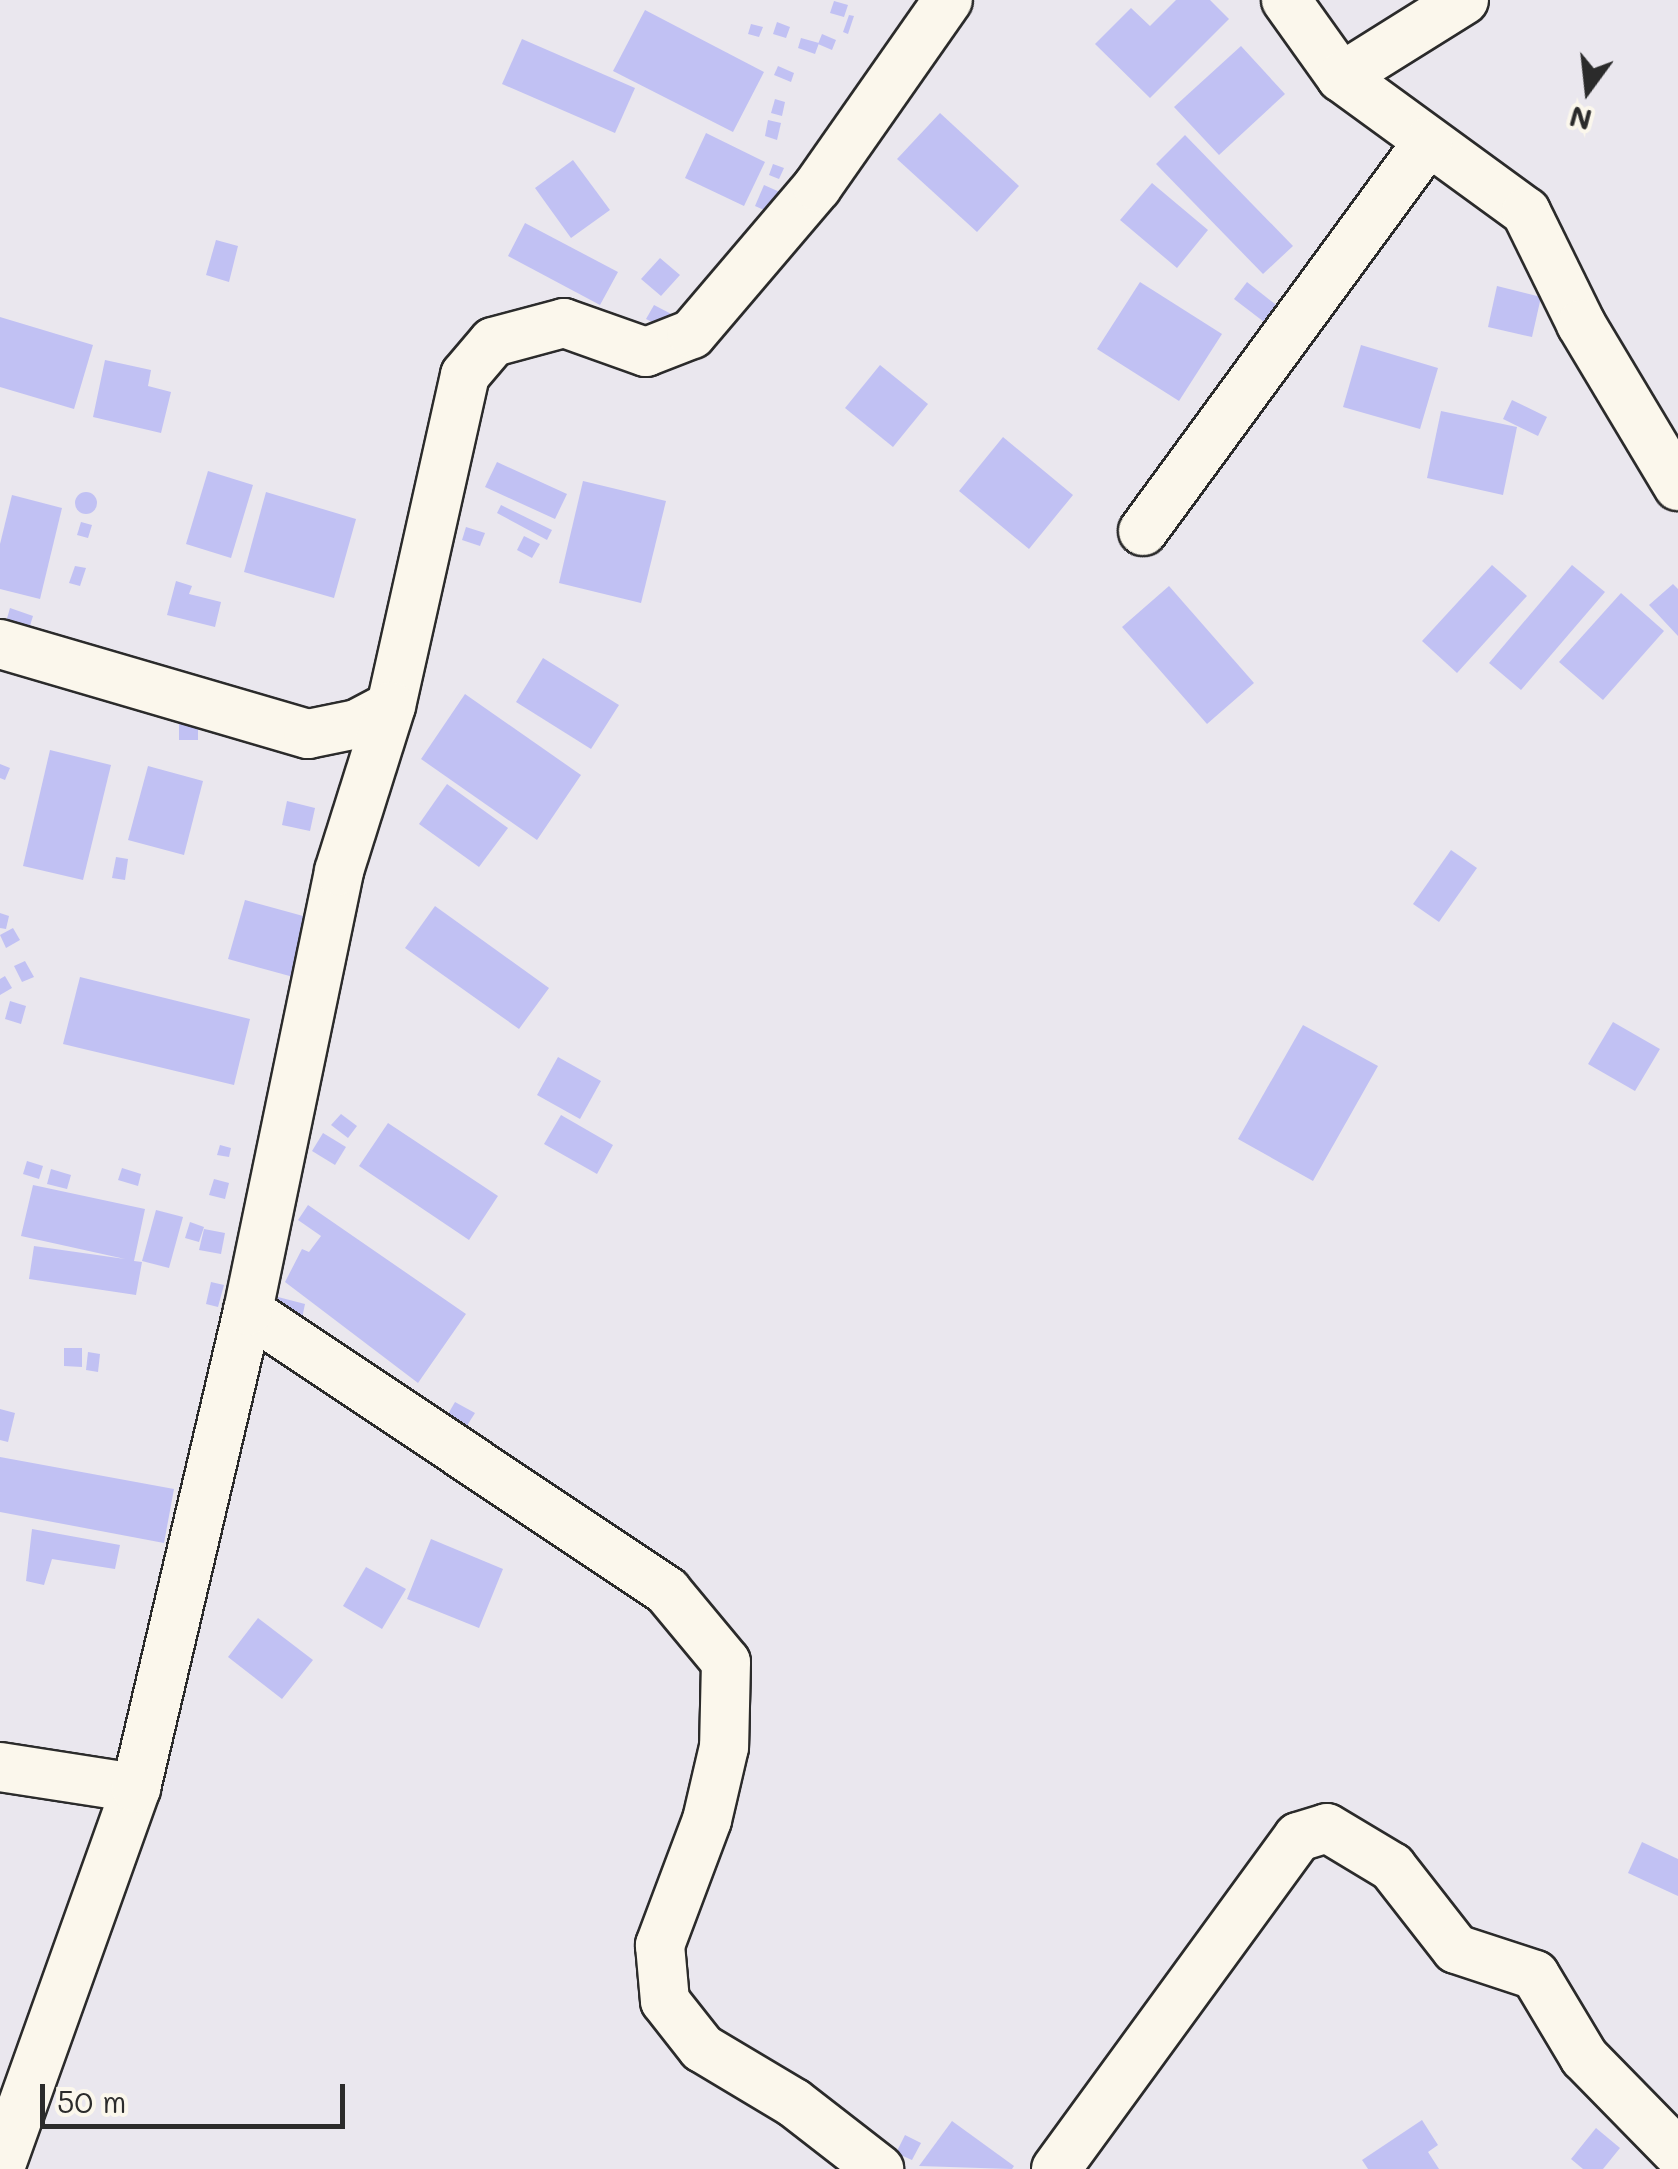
<!DOCTYPE html>
<style>
body{margin:0}
#map{position:relative;width:1678px;height:2169px;overflow:hidden;background:#eae7ee;font-family:Mali,sans-serif}
div>[style]{position:absolute}
.building>*{inset:0;background:#c1c1f3}
.round{border-radius:50%}
.roads{filter:drop-shadow(2px 0 #2b2b2b) drop-shadow(-2px 0 #2b2b2b) drop-shadow(0 2px #2b2b2b) drop-shadow(0 -2px #2b2b2b)}
.minor>*{height:48px;margin:-24px;padding:0 24px;transform-origin:24px;border-radius:24px;background:#fbf7ec}
span{translate:-50% -50%;white-space:nowrap;text-align:center;line-height:1.15;-webkit-text-stroke:8px #fbf7ec;paint-order:stroke}
.north{position:absolute;left:1538px;top:40px;width:100px;height:100px;-webkit-text-stroke:8px #fbf7ec;paint-order:stroke;rotate:195deg;font-size:28px;font-weight:700;line-height:40px;text-align:center;color:#2b2b2b}
.north::after{content:'';display:block;margin:auto;width:35px;height:45px;background:#2b2b2b;clip-path:polygon(50% 0,100% 100%,50% 72%,0 100%)}
.scale{position:absolute;left:40px;top:2084px;width:305px;height:45px;box-sizing:border-box;border:5px solid #2b2b2b;border-top:0;padding-left:12px;font-size:30px;line-height:35px;white-space:nowrap;color:#2b2b2b;-webkit-text-stroke:8px #fbf7ec;paint-order:stroke}
</style>
<div id="map">
<div class="building">
<div style="clip-path:polygon(1176px 0,1210px 0,1229px 19px,1150px 98px,1095px 44px,1131px 8px,1150px 26px)"></div>
<div style="clip-path:polygon(834px 1px,848px 5px,844px 17px,830px 13px)"></div>
<div style="clip-path:polygon(645px 10px,764px 72px,733px 132px,613px 71px)"></div>
<div style="clip-path:polygon(849px 15px,854px 16px,848px 34px,843px 32px)"></div>
<div style="clip-path:polygon(777px 22px,790px 27px,786px 38px,773px 34px)"></div>
<div style="clip-path:polygon(751px 24px,763px 27px,759px 37px,748px 34px)"></div>
<div style="clip-path:polygon(822px 34px,836px 40px,832px 50px,818px 44px)"></div>
<div style="clip-path:polygon(801px 38px,819px 43px,815px 54px,798px 48px)"></div>
<div style="clip-path:polygon(522px 39px,635px 88px,615px 133px,502px 84px)"></div>
<div style="clip-path:polygon(1241px 46px,1285px 94px,1219px 155px,1174px 107px)"></div>
<div style="clip-path:polygon(778px 66px,794px 73px,791px 82px,774px 75px)"></div>
<div style="clip-path:polygon(775px 99px,785px 102px,782px 116px,771px 113px)"></div>
<div style="clip-path:polygon(940px 113px,1019px 186px,977px 232px,897px 159px)"></div>
<div style="clip-path:polygon(768px 120px,781px 123px,777px 140px,765px 136px)"></div>
<div style="clip-path:polygon(706px 133px,765px 162px,744px 206px,685px 178px)"></div>
<div style="clip-path:polygon(1185px 135px,1293px 246px,1263px 274px,1156px 164px)"></div>
<div style="clip-path:polygon(573px 160px,610px 210px,571px 238px,535px 188px)"></div>
<div style="clip-path:polygon(773px 164px,784px 168px,779px 179px,769px 175px)"></div>
<div style="clip-path:polygon(1152px 183px,1208px 230px,1177px 268px,1120px 220px)"></div>
<div style="clip-path:polygon(764px 185px,791px 197px,782px 218px,755px 206px)"></div>
<div style="clip-path:polygon(525px 223px,618px 272px,600px 305px,508px 256px)"></div>
<div style="clip-path:polygon(216px 240px,238px 246px,229px 282px,206px 275px)"></div>
<div style="clip-path:polygon(660px 258px,680px 275px,661px 296px,641px 279px)"></div>
<div style="clip-path:polygon(1140px 282px,1222px 334px,1179px 401px,1097px 349px)"></div>
<div style="clip-path:polygon(1247px 282px,1289px 315px,1276px 331px,1234px 299px)"></div>
<div style="clip-path:polygon(1497px 286px,1541px 297px,1532px 337px,1488px 327px)"></div>
<div style="clip-path:polygon(654px 305px,679px 318px,672px 332px,646px 319px)"></div>
<div style="clip-path:polygon(0 317px,93px 345px,74px 409px,0 387px)"></div>
<div style="clip-path:polygon(1361px 345px,1438px 368px,1420px 429px,1343px 407px)"></div>
<div style="clip-path:polygon(105px 360px,151px 370px,148px 386px,171px 392px,161px 433px,93px 417px)"></div>
<div style="clip-path:polygon(880px 365px,928px 404px,893px 447px,845px 408px)"></div>
<div style="clip-path:polygon(1512px 400px,1547px 417px,1538px 436px,1503px 419px)"></div>
<div style="clip-path:polygon(1441px 411px,1517px 427px,1503px 495px,1427px 478px)"></div>
<div style="clip-path:polygon(1003px 437px,1073px 495px,1029px 549px,959px 491px)"></div>
<div style="clip-path:polygon(497px 462px,567px 494px,555px 519px,485px 487px)"></div>
<div style="clip-path:polygon(208px 471px,253px 485px,231px 558px,186px 544px)"></div>
<div style="clip-path:polygon(583px 481px,666px 501px,641px 603px,559px 583px)"></div>
<div style="clip-path:polygon(266px 492px,356px 519px,334px 598px,244px 572px)"></div>
<div class="round" style="left:75px;top:492px;width:22px;height:22px"></div>
<div style="clip-path:polygon(12px 495px,62px 508px,40px 599px,0 589px,0 544px)"></div>
<div style="clip-path:polygon(501px 505px,552px 530px,547px 540px,497px 513px)"></div>
<div style="clip-path:polygon(81px 522px,92px 525px,88px 538px,77px 535px)"></div>
<div style="clip-path:polygon(466px 527px,485px 533px,480px 546px,462px 540px)"></div>
<div style="clip-path:polygon(524px 536px,540px 544px,532px 558px,517px 550px)"></div>
<div style="clip-path:polygon(1492px 565px,1527px 596px,1457px 673px,1422px 641px)"></div>
<div style="clip-path:polygon(1572px 565px,1605px 592px,1521px 690px,1489px 663px)"></div>
<div style="clip-path:polygon(75px 566px,86px 568px,80px 586px,69px 583px)"></div>
<div style="clip-path:polygon(176px 581px,192px 586px,189px 594px,221px 602px,215px 627px,167px 615px)"></div>
<div style="clip-path:polygon(1673px 584px,1678px 589px,1678px 636px,1649px 605px)"></div>
<div style="clip-path:polygon(1169px 586px,1254px 683px,1207px 724px,1122px 627px)"></div>
<div style="clip-path:polygon(1621px 593px,1664px 631px,1603px 700px,1559px 662px)"></div>
<div style="clip-path:polygon(10px 608px,33px 616px,29px 629px,6px 622px)"></div>
<div style="clip-path:polygon(543px 658px,619px 705px,591px 749px,516px 702px)"></div>
<div style="clip-path:polygon(465px 694px,581px 775px,537px 840px,421px 759px)"></div>
<div style="clip-path:polygon(179px 709px,198px 709px,198px 740px,179px 740px)"></div>
<div style="clip-path:polygon(50px 750px,111px 765px,83px 880px,23px 866px)"></div>
<div style="clip-path:polygon(0 764px,10px 768px,5px 780px,0 778px)"></div>
<div style="clip-path:polygon(148px 766px,203px 781px,184px 855px,128px 840px)"></div>
<div style="clip-path:polygon(447px 784px,508px 828px,479px 867px,419px 824px)"></div>
<div style="clip-path:polygon(287px 801px,315px 808px,310px 831px,282px 825px)"></div>
<div style="clip-path:polygon(1451px 850px,1477px 868px,1439px 922px,1413px 904px)"></div>
<div style="clip-path:polygon(116px 857px,128px 859px,125px 880px,112px 878px)"></div>
<div style="clip-path:polygon(245px 900px,314px 919px,297px 978px,228px 959px)"></div>
<div style="clip-path:polygon(435px 906px,549px 988px,519px 1029px,405px 948px)"></div>
<div style="clip-path:polygon(0 913px,9px 916px,6px 929px,0 928px)"></div>
<div style="clip-path:polygon(13px 928px,20px 940px,6px 948px,0 935px)"></div>
<div style="clip-path:polygon(25px 961px,34px 977px,22px 982px,14px 966px)"></div>
<div style="clip-path:polygon(5px 976px,12px 988px,0 995px,0 979px)"></div>
<div style="clip-path:polygon(80px 977px,250px 1019px,234px 1085px,63px 1044px)"></div>
<div style="clip-path:polygon(10px 1001px,26px 1006px,21px 1024px,5px 1019px)"></div>
<div style="clip-path:polygon(1613px 1022px,1660px 1049px,1635px 1091px,1588px 1064px)"></div>
<div style="clip-path:polygon(1303px 1025px,1378px 1066px,1313px 1181px,1238px 1139px)"></div>
<div style="clip-path:polygon(558px 1057px,601px 1081px,580px 1119px,537px 1095px)"></div>
<div style="clip-path:polygon(341px 1114px,357px 1126px,348px 1138px,331px 1125px)"></div>
<div style="clip-path:polygon(561px 1115px,613px 1145px,597px 1174px,544px 1144px)"></div>
<div style="clip-path:polygon(388px 1123px,498px 1196px,469px 1240px,359px 1166px)"></div>
<div style="clip-path:polygon(323px 1133px,346px 1147px,335px 1165px,312px 1151px)"></div>
<div style="clip-path:polygon(220px 1145px,231px 1148px,229px 1157px,217px 1155px)"></div>
<div style="clip-path:polygon(27px 1161px,43px 1166px,39px 1179px,23px 1174px)"></div>
<div style="clip-path:polygon(122px 1168px,141px 1174px,138px 1186px,118px 1180px)"></div>
<div style="clip-path:polygon(51px 1169px,71px 1175px,67px 1189px,47px 1184px)"></div>
<div style="clip-path:polygon(214px 1179px,229px 1183px,225px 1199px,209px 1195px)"></div>
<div style="clip-path:polygon(33px 1185px,145px 1209px,134px 1261px,142px 1262px,136px 1295px,29px 1279px,34px 1246px,125px 1259px,21px 1236px)"></div>
<div style="clip-path:polygon(308px 1205px,466px 1314px,418px 1383px,285px 1282px,302px 1249px,309px 1252px,321px 1236px,298px 1220px)"></div>
<div style="clip-path:polygon(156px 1210px,183px 1217px,169px 1268px,142px 1261px)"></div>
<div style="clip-path:polygon(190px 1222px,204px 1227px,199px 1242px,185px 1238px)"></div>
<div style="clip-path:polygon(204px 1229px,225px 1233px,221px 1254px,199px 1250px)"></div>
<div style="clip-path:polygon(211px 1282px,224px 1285px,218px 1307px,206px 1304px)"></div>
<div style="clip-path:polygon(278px 1297px,305px 1304px,300px 1328px,272px 1322px)"></div>
<div style="clip-path:polygon(64px 1348px,82px 1348px,82px 1367px,64px 1366px)"></div>
<div style="clip-path:polygon(88px 1352px,100px 1354px,98px 1372px,86px 1370px)"></div>
<div style="clip-path:polygon(455px 1402px,475px 1413px,463px 1432px,444px 1421px)"></div>
<div style="clip-path:polygon(0 1409px,15px 1413px,8px 1442px,0 1440px)"></div>
<div style="clip-path:polygon(0 1457px,174px 1489px,164px 1543px,0 1512px)"></div>
<div style="clip-path:polygon(32px 1529px,120px 1545px,115px 1569px,52px 1559px,44px 1585px,26px 1581px)"></div>
<div style="clip-path:polygon(431px 1539px,503px 1569px,479px 1628px,407px 1599px)"></div>
<div style="clip-path:polygon(366px 1567px,406px 1589px,382px 1629px,343px 1606px)"></div>
<div style="clip-path:polygon(258px 1618px,313px 1660px,282px 1699px,228px 1657px)"></div>
<div style="clip-path:polygon(1642px 1842px,1678px 1859px,1678px 1896px,1628px 1873px)"></div>
<div style="clip-path:polygon(1422px 2120px,1438px 2145px,1428px 2152px,1439px 2169px,1368px 2169px,1362px 2160px)"></div>
<div style="clip-path:polygon(952px 2121px,1014px 2166px,1012px 2169px,919px 2166px)"></div>
<div style="clip-path:polygon(1596px 2128px,1620px 2148px,1603px 2169px,1583px 2169px,1571px 2159px)"></div>
<div style="clip-path:polygon(905px 2135px,921px 2143px,912px 2160px,896px 2153px)"></div>
</div>
<div class="roads">
<div class="minor">
<div style="left:1286px;top:0;width:95px;rotate:54.5deg"></div>
<div style="left:1341px;top:77px;width:229px;rotate:36.1deg"></div>
<div style="left:1526px;top:212px;width:125px;rotate:63.8deg"></div>
<div style="left:1581px;top:324px;width:189px;rotate:59.1deg"></div>
<div style="left:1341px;top:77px;width:145px;rotate:-32deg"></div>
<div style="left:1143px;top:531px;width:483px;rotate:-53.8deg"></div>
<div style="left:0;top:644px;width:321px;rotate:16.3deg"></div>
<div style="left:308px;top:734px;width:50px;rotate:-11.5deg"></div>
<div style="left:357px;top:724px;width:38px;rotate:-28deg"></div>
<div style="left:391px;top:706px;width:339px;rotate:-77.4deg"></div>
<div style="left:465px;top:375px;width:43px;rotate:-49.7deg"></div>
<div style="left:493px;top:342px;width:73px;rotate:-15deg"></div>
<div style="left:564px;top:323px;width:87px;rotate:19.5deg"></div>
<div style="left:646px;top:352px;width:49px;rotate:-21.4deg"></div>
<div style="left:692px;top:334px;width:193px;rotate:-49.6deg"></div>
<div style="left:817px;top:187px;width:228px;rotate:-55deg"></div>
<div style="left:248px;top:1311px;width:504px;rotate:33.75deg"></div>
<div style="left:667px;top:1591px;width:92px;rotate:50.3deg"></div>
<div style="left:726px;top:1662px;width:85px;rotate:91.3deg"></div>
<div style="left:724px;top:1747px;width:75px;rotate:103.1deg"></div>
<div style="left:707px;top:1820px;width:134px;rotate:110.6deg"></div>
<div style="left:660px;top:1945px;width:56px;rotate:84.9deg"></div>
<div style="left:665px;top:2001px;width:60px;rotate:51.8deg"></div>
<div style="left:702px;top:2048px;width:107px;rotate:30.9deg"></div>
<div style="left:794px;top:2103px;width:108px;rotate:37.8deg"></div>
<div style="left:0;top:1767px;width:138px;rotate:8.8deg"></div>
<div style="left:0;top:2168px;width:404px;rotate:-70.3deg"></div>
<div style="left:136px;top:1788px;width:490px;rotate:-76.8deg"></div>
<div style="left:248px;top:1311px;width:449px;rotate:-78.3deg"></div>
<div style="left:339px;top:871px;width:173px;rotate:-72.5deg"></div>
<div style="left:1056px;top:2169px;width:411px;rotate:-53.9deg"></div>
<div style="left:1298px;top:1837px;width:30px;rotate:-17deg"></div>
<div style="left:1327px;top:1828px;width:76px;rotate:31deg"></div>
<div style="left:1392px;top:1867px;width:104px;rotate:52deg"></div>
<div style="left:1456px;top:1949px;width:83px;rotate:18.2deg"></div>
<div style="left:1535px;top:1975px;width:96px;rotate:59.1deg"></div>
<div style="left:1584px;top:2057px;width:134px;rotate:45.6deg"></div>
</div>
</div>
<div class="north">N</div>
<div class="scale">50 m</div>
</div>
